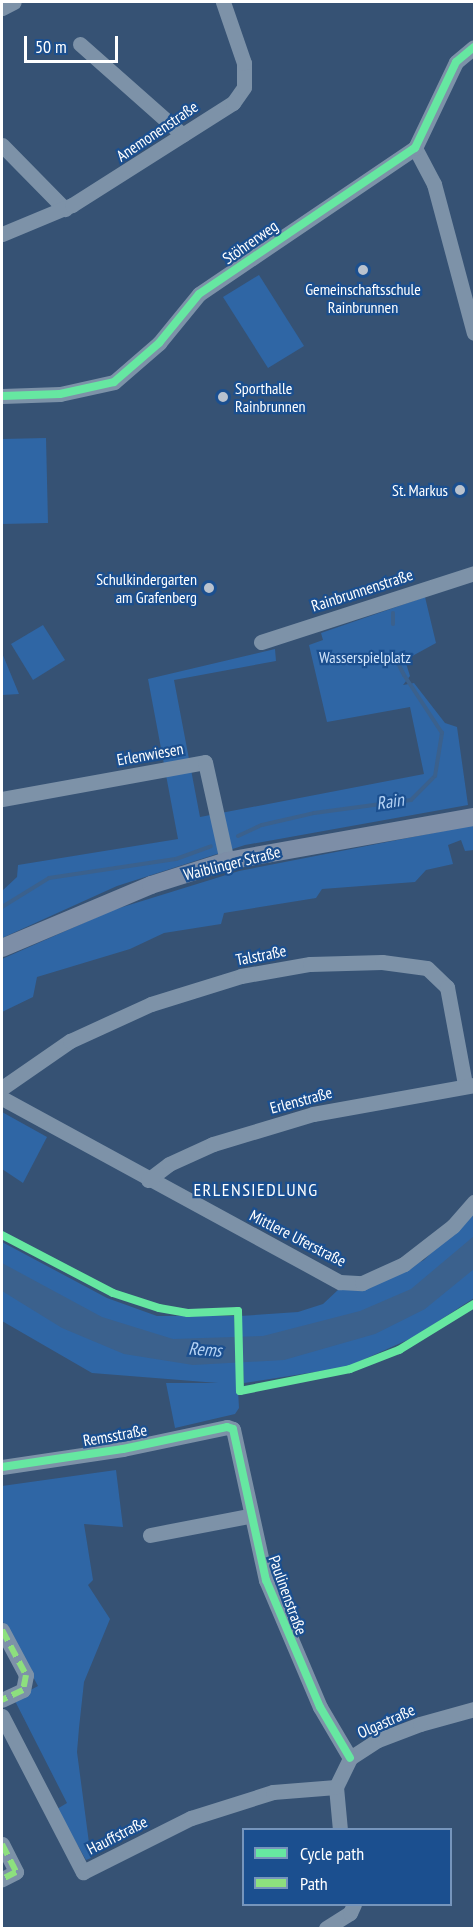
<!DOCTYPE html>
<meta charset="utf-8">
<style>
body{margin:0}
#map{position:relative;width:476px;height:1930px;overflow:hidden;background:#365274;font-family:"PT Sans Narrow",sans-serif}
div>[style]{position:absolute}
.green>*{inset:0;background:#2f66a5}
.water>*{inset:0;background:#3b618d}
.stream>*{height:4px;margin:-2px;padding:0 2px;transform-origin:2px;border-radius:2px;background:#3b618d}
.minor>*{height:15px;margin:-7.5px;padding:0 7.5px;transform-origin:7.5px;border-radius:7.5px;background:#7d92a8}
.major>*{height:18px;margin:-9px;padding:0 9px;transform-origin:9px;border-radius:9px;background:#7d8ea7}
.quiet>*{height:6px;margin-top:-3px;transform-origin:0;background:repeating-linear-gradient(90deg,#8de07e 0 12px,transparent 0 18px)}
.cycleway>*{height:8px;margin:-4px;padding:0 4px;transform-origin:4px;border-radius:4px;background:#66e7a1}
.dots>*{width:16px;height:16px;translate:-50% -50%;box-sizing:border-box;border:3px solid #1b4f8f;border-radius:50%}
span{translate:-50% -50%;white-space:nowrap;text-align:center;line-height:1.15;-webkit-text-stroke:4.5px #1b4f8f;paint-order:stroke}
.street-label{font-size:16px;color:#fff}
.poi-label{font-size:16px;color:#fff}
.left{translate:0 -50%;text-align:left}
.right{translate:-100% -50%;text-align:right}
.park-label{font-size:16px;color:#cfe3fa}
.water-label{font-size:18px;color:#b5d3f5;font-style:italic}
.neighbourhood-label{font-size:18px;color:#fff;letter-spacing:1.5px}
.frame{position:absolute;inset:0;border:3px solid #fff;pointer-events:none}
.legend{position:absolute;left:242px;top:1828px;width:210px;height:78px;box-sizing:border-box;background:#1b4f8f;border:2px solid #7695bc;margin:0;padding:8px 10px;list-style:none;font-size:18px;color:#fff}
.legend li{display:flex;align-items:center;gap:12px;height:30px}
.legend b{width:30px;border:2px solid #7695bc}
.scale{position:absolute;left:24px;top:36px;width:94px;height:27px;box-sizing:border-box;border:3px solid #fff;border-top:0;padding-left:8px;font-size:18px;line-height:21px;white-space:nowrap;color:#fff;-webkit-text-stroke:4px #1b4f8f;paint-order:stroke}
</style>
<div id="map">
<div class="green">
<div style="clip-path:polygon(259px 275px,304px 346px,268px 368px,223px 297px)"></div>
<div style="clip-path:polygon(46px 438px,48px 523px,2px 524px,2px 439px)"></div>
<div style="clip-path:polygon(425px 597px,436px 643px,405px 660px,410px 676px,403px 685px,414px 683px,445px 723px,457px 727px,468px 805px,245px 845px,117px 886px,2px 938px,2px 891px,17px 877px,18px 865px,178px 839px,148px 679px,275px 649px,276px 661px,174px 680px,200px 817px,424px 774px,410px 707px,327px 722px,309px 645px,323px 640px,321px 633px)"></div>
<div style="clip-path:polygon(43px 625px,65px 660px,33px 680px,11px 644px)"></div>
<div style="clip-path:polygon(2px 653px,19px 694px,2px 695px)"></div>
<div style="clip-path:polygon(474px 825px,474px 850px,465px 851px,461px 840px,448px 845px,453px 864px,426px 870px,415px 882px,322px 889px,316px 898px,224px 913px,221px 924px,164px 933px,130px 949px,37px 977px,33px 997px,2px 1012px,2px 959px,113px 910px,239px 871px)"></div>
<div style="clip-path:polygon(2px 1112px,47px 1137px,23px 1183px,2px 1169px)"></div>
<div style="clip-path:polygon(474px 1210px,474px 1298px,414px 1337px,347px 1367px,244px 1383px,240px 1316px,298px 1312px,323px 1304px,339px 1289px,377px 1284px,424px 1260px)"></div>
<div style="clip-path:polygon(2px 1242px,107px 1298px,157px 1316px,234px 1316px,239px 1408px,235px 1414px,175px 1428px,166px 1383px,218px 1383px,92px 1373px,2px 1321px)"></div>
<div style="clip-path:polygon(116px 1470px,123px 1527px,84px 1524px,93px 1580px,88px 1585px,110px 1619px,84px 1682px,79px 1728px,77px 1752px,91px 1858px,86px 1860px,57px 1809px,67px 1803px,14px 1699px,38px 1686px,2px 1620px,2px 1486px)"></div>
</div>
<div class="water">
<div style="clip-path:polygon(474px 1236px,474px 1269px,425px 1309px,375px 1334px,284px 1360px,193px 1365px,124px 1354px,62px 1328px,2px 1291px,2px 1263px,102px 1317px,173px 1339px,263px 1336px,360px 1311px,411px 1289px)"></div>
</div>
<div class="stream">
<div style="left:393px;top:613px;width:11px;rotate:90deg"></div>
<div style="left:238px;top:836px;width:26px;rotate:-25deg"></div>
<div style="left:262px;top:825px;width:53px;rotate:-13deg"></div>
<div style="left:314px;top:813px;width:98px;rotate:-7.6deg"></div>
<div style="left:411px;top:800px;width:34px;rotate:-45deg"></div>
<div style="left:435px;top:776px;width:44px;rotate:-80.8deg"></div>
<div style="left:442px;top:733px;width:69px;rotate:-123.2deg"></div>
<div style="left:404px;top:675px;width:25px;rotate:-117deg"></div>
<div style="left:2px;top:907px;width:55px;rotate:-31.7deg"></div>
<div style="left:49px;top:878px;width:128px;rotate:-8.5deg"></div>
<div style="left:176px;top:859px;width:37px;rotate:-20deg"></div>
</div>
<div class="minor">
<div style="left:2px;top:8px;width:13px;rotate:-27deg"></div>
<div style="left:80px;top:44px;width:137px;rotate:41.5deg"></div>
<div style="left:2px;top:145px;width:90px;rotate:45.5deg"></div>
<div style="left:415px;top:148px;width:41px;rotate:62.2deg"></div>
<div style="left:434px;top:184px;width:154px;rotate:75deg"></div>
<div style="left:2px;top:234px;width:76px;rotate:-22.5deg"></div>
<div style="left:72px;top:205px;width:191px;rotate:-32.4deg"></div>
<div style="left:233px;top:103px;width:19px;rotate:-55deg"></div>
<div style="left:244px;top:87px;width:24px;rotate:-90deg"></div>
<div style="left:244px;top:63px;width:65px;rotate:-109deg"></div>
<div style="left:2px;top:396px;width:58px;rotate:-2deg"></div>
<div style="left:60px;top:394px;width:55px;rotate:-12.5deg"></div>
<div style="left:114px;top:382px;width:60px;rotate:-40.9deg"></div>
<div style="left:159px;top:343px;width:63px;rotate:-50.8deg"></div>
<div style="left:199px;top:294px;width:261px;rotate:-34.1deg"></div>
<div style="left:415px;top:148px;width:95px;rotate:-64.5deg"></div>
<div style="left:456px;top:62px;width:23px;rotate:-40deg"></div>
<div style="left:261px;top:642px;width:224px;rotate:-17.9deg"></div>
<div style="left:2px;top:799px;width:206px;rotate:-10.3deg"></div>
<div style="left:205px;top:762px;width:101px;rotate:77.5deg"></div>
<div style="left:2px;top:1088px;width:83px;rotate:-34.7deg"></div>
<div style="left:70px;top:1041px;width:89px;rotate:-24.6deg"></div>
<div style="left:151px;top:1004px;width:94px;rotate:-17.3deg"></div>
<div style="left:241px;top:976px;width:70px;rotate:-9.9deg"></div>
<div style="left:310px;top:964px;width:72px;rotate:-1.6deg"></div>
<div style="left:382px;top:962px;width:45px;rotate:7.6deg"></div>
<div style="left:427px;top:968px;width:28px;rotate:44deg"></div>
<div style="left:447px;top:987px;width:99px;rotate:79.5deg"></div>
<div style="left:2px;top:1098px;width:385px;rotate:28.6deg"></div>
<div style="left:340px;top:1282px;width:22px;rotate:3deg"></div>
<div style="left:362px;top:1283px;width:46px;rotate:-24.3deg"></div>
<div style="left:404px;top:1264px;width:62px;rotate:-37.8deg"></div>
<div style="left:453px;top:1226px;width:32px;rotate:-49deg"></div>
<div style="left:148px;top:1180px;width:26px;rotate:-37deg"></div>
<div style="left:169px;top:1164px;width:48px;rotate:-24.4deg"></div>
<div style="left:213px;top:1144px;width:104px;rotate:-16.7deg"></div>
<div style="left:313px;top:1114px;width:164px;rotate:-10.2deg"></div>
<div style="left:2px;top:1467px;width:122px;rotate:-8.5deg"></div>
<div style="left:123px;top:1449px;width:106px;rotate:-11.9deg"></div>
<div style="left:227px;top:1427px;width:6px;rotate:18deg"></div>
<div style="left:233px;top:1429px;width:155px;rotate:77.7deg"></div>
<div style="left:266px;top:1580px;width:138px;rotate:67deg"></div>
<div style="left:320px;top:1707px;width:59px;rotate:59.5deg"></div>
<div style="left:150px;top:1535px;width:101px;rotate:-10.9deg"></div>
<div style="left:2px;top:1630px;width:51px;rotate:61.9deg"></div>
<div style="left:26px;top:1675px;width:15px;rotate:101deg"></div>
<div style="left:23px;top:1690px;width:23px;rotate:155deg"></div>
<div style="left:2px;top:1716px;width:176px;rotate:62.6deg"></div>
<div style="left:83px;top:1872px;width:121px;rotate:-26.6deg"></div>
<div style="left:191px;top:1818px;width:86px;rotate:-17.6deg"></div>
<div style="left:273px;top:1792px;width:63px;rotate:-4.5deg"></div>
<div style="left:340px;top:1830px;width:43px;rotate:-95.3deg"></div>
<div style="left:336px;top:1787px;width:32px;rotate:-64deg"></div>
<div style="left:350px;top:1758px;width:33px;rotate:-33deg"></div>
<div style="left:378px;top:1740px;width:45px;rotate:-20.9deg"></div>
<div style="left:420px;top:1724px;width:56px;rotate:-15.5deg"></div>
<div style="left:2px;top:1844px;width:31px;rotate:63deg"></div>
<div style="left:16px;top:1872px;width:16px;rotate:153deg"></div>
<div style="left:326px;top:1928px;width:28px;rotate:-32deg"></div>
<div style="left:350px;top:1913px;width:10px;rotate:-66deg"></div>
</div>
<div class="major">
<div style="left:2px;top:948px;width:162px;rotate:-22.9deg"></div>
<div style="left:151px;top:885px;width:80px;rotate:-17.5deg"></div>
<div style="left:227px;top:861px;width:251px;rotate:-10.1deg"></div>
</div>
<div class="quiet">
<div style="left:2px;top:1630px;width:51px;rotate:61.9deg"></div>
<div style="left:26px;top:1675px;width:15px;rotate:101deg"></div>
<div style="left:23px;top:1690px;width:23px;rotate:155deg"></div>
<div style="left:2px;top:1844px;width:31px;rotate:63deg"></div>
<div style="left:16px;top:1872px;width:16px;rotate:153deg"></div>
</div>
<div class="cycleway">
<div style="left:2px;top:396px;width:58px;rotate:-2deg"></div>
<div style="left:60px;top:394px;width:55px;rotate:-12.5deg"></div>
<div style="left:114px;top:382px;width:60px;rotate:-40.9deg"></div>
<div style="left:159px;top:343px;width:63px;rotate:-50.8deg"></div>
<div style="left:199px;top:294px;width:261px;rotate:-34.1deg"></div>
<div style="left:415px;top:148px;width:95px;rotate:-64.5deg"></div>
<div style="left:456px;top:62px;width:23px;rotate:-40deg"></div>
<div style="left:2px;top:1235px;width:125px;rotate:27.6deg"></div>
<div style="left:113px;top:1293px;width:48px;rotate:18.1deg"></div>
<div style="left:159px;top:1308px;width:29px;rotate:10deg"></div>
<div style="left:188px;top:1313px;width:50px;rotate:-2.3deg"></div>
<div style="left:238px;top:1311px;width:80px;rotate:88.6deg"></div>
<div style="left:240px;top:1391px;width:112px;rotate:-11.3deg"></div>
<div style="left:350px;top:1369px;width:53px;rotate:-21.2deg"></div>
<div style="left:399px;top:1350px;width:88px;rotate:-31.5deg"></div>
<div style="left:2px;top:1467px;width:122px;rotate:-8.5deg"></div>
<div style="left:123px;top:1449px;width:106px;rotate:-11.9deg"></div>
<div style="left:227px;top:1427px;width:6px;rotate:18deg"></div>
<div style="left:233px;top:1429px;width:155px;rotate:77.7deg"></div>
<div style="left:266px;top:1580px;width:138px;rotate:67deg"></div>
<div style="left:320px;top:1707px;width:59px;rotate:59.5deg"></div>
</div>
<div class="dots">
<div style="left:363px;top:270px;background:#b9c2ce"></div>
<div style="left:223px;top:397px;background:#b9c2ce"></div>
<div style="left:460px;top:490px;background:#b9c2ce"></div>
<div style="left:209px;top:588px;background:#b9c2ce"></div>
</div>
<div class="street-label">
<span style="left:157px;top:131px;rotate:-34deg">Anemonenstraße</span>
<span style="left:250px;top:242px;rotate:-35deg">Stöhrerweg</span>
<span style="left:362px;top:590px;rotate:-18deg">Rainbrunnenstraße</span>
<span style="left:150px;top:754px;rotate:-10deg">Erlenwiesen</span>
<span style="left:232px;top:863px;rotate:-14deg">Waiblinger Straße</span>
<span style="left:261px;top:955px;rotate:-11deg">Talstraße</span>
<span style="left:301px;top:1100px;rotate:-15deg">Erlenstraße</span>
<span style="left:298px;top:1238px;rotate:27deg">Mittlere Uferstraße</span>
<span style="left:115px;top:1435px;rotate:-10deg">Remsstraße</span>
<span style="left:288px;top:1595px;rotate:70deg">Paulinenstraße</span>
<span style="left:386px;top:1721px;rotate:-24deg">Olgastraße</span>
<span style="left:117px;top:1835px;rotate:-27deg">Hauffstraße</span>
</div>
<div class="poi-label">
<span style="left:363px;top:298px">Gemeinschaftsschule<br>Rainbrunnen</span>
<span class="left" style="left:235px;top:397px">Sporthalle<br>Rainbrunnen</span>
<span class="right" style="left:448px;top:490px">St. Markus</span>
<span class="right" style="left:197px;top:588px">Schulkindergarten<br>am Grafenberg</span>
</div>
<div class="park-label">
<span style="left:365px;top:657px">Wasserspielplatz</span>
</div>
<div class="water-label">
<span style="left:390px;top:802px;rotate:-9deg">Rain</span>
<span style="left:205px;top:1350px;rotate:4deg">Rems</span>
</div>
<div class="neighbourhood-label">
<span style="left:256px;top:1190px">ERLENSIEDLUNG</span>
</div>
<div class="frame"></div>
<ul class="legend">
<li><b style="height:8px;background:#66e7a1"></b>Cycle path</li>
<li><b style="height:8px;background:#8de07e"></b>Path</li>
</ul>
<div class="scale">50 m</div>
</div>
